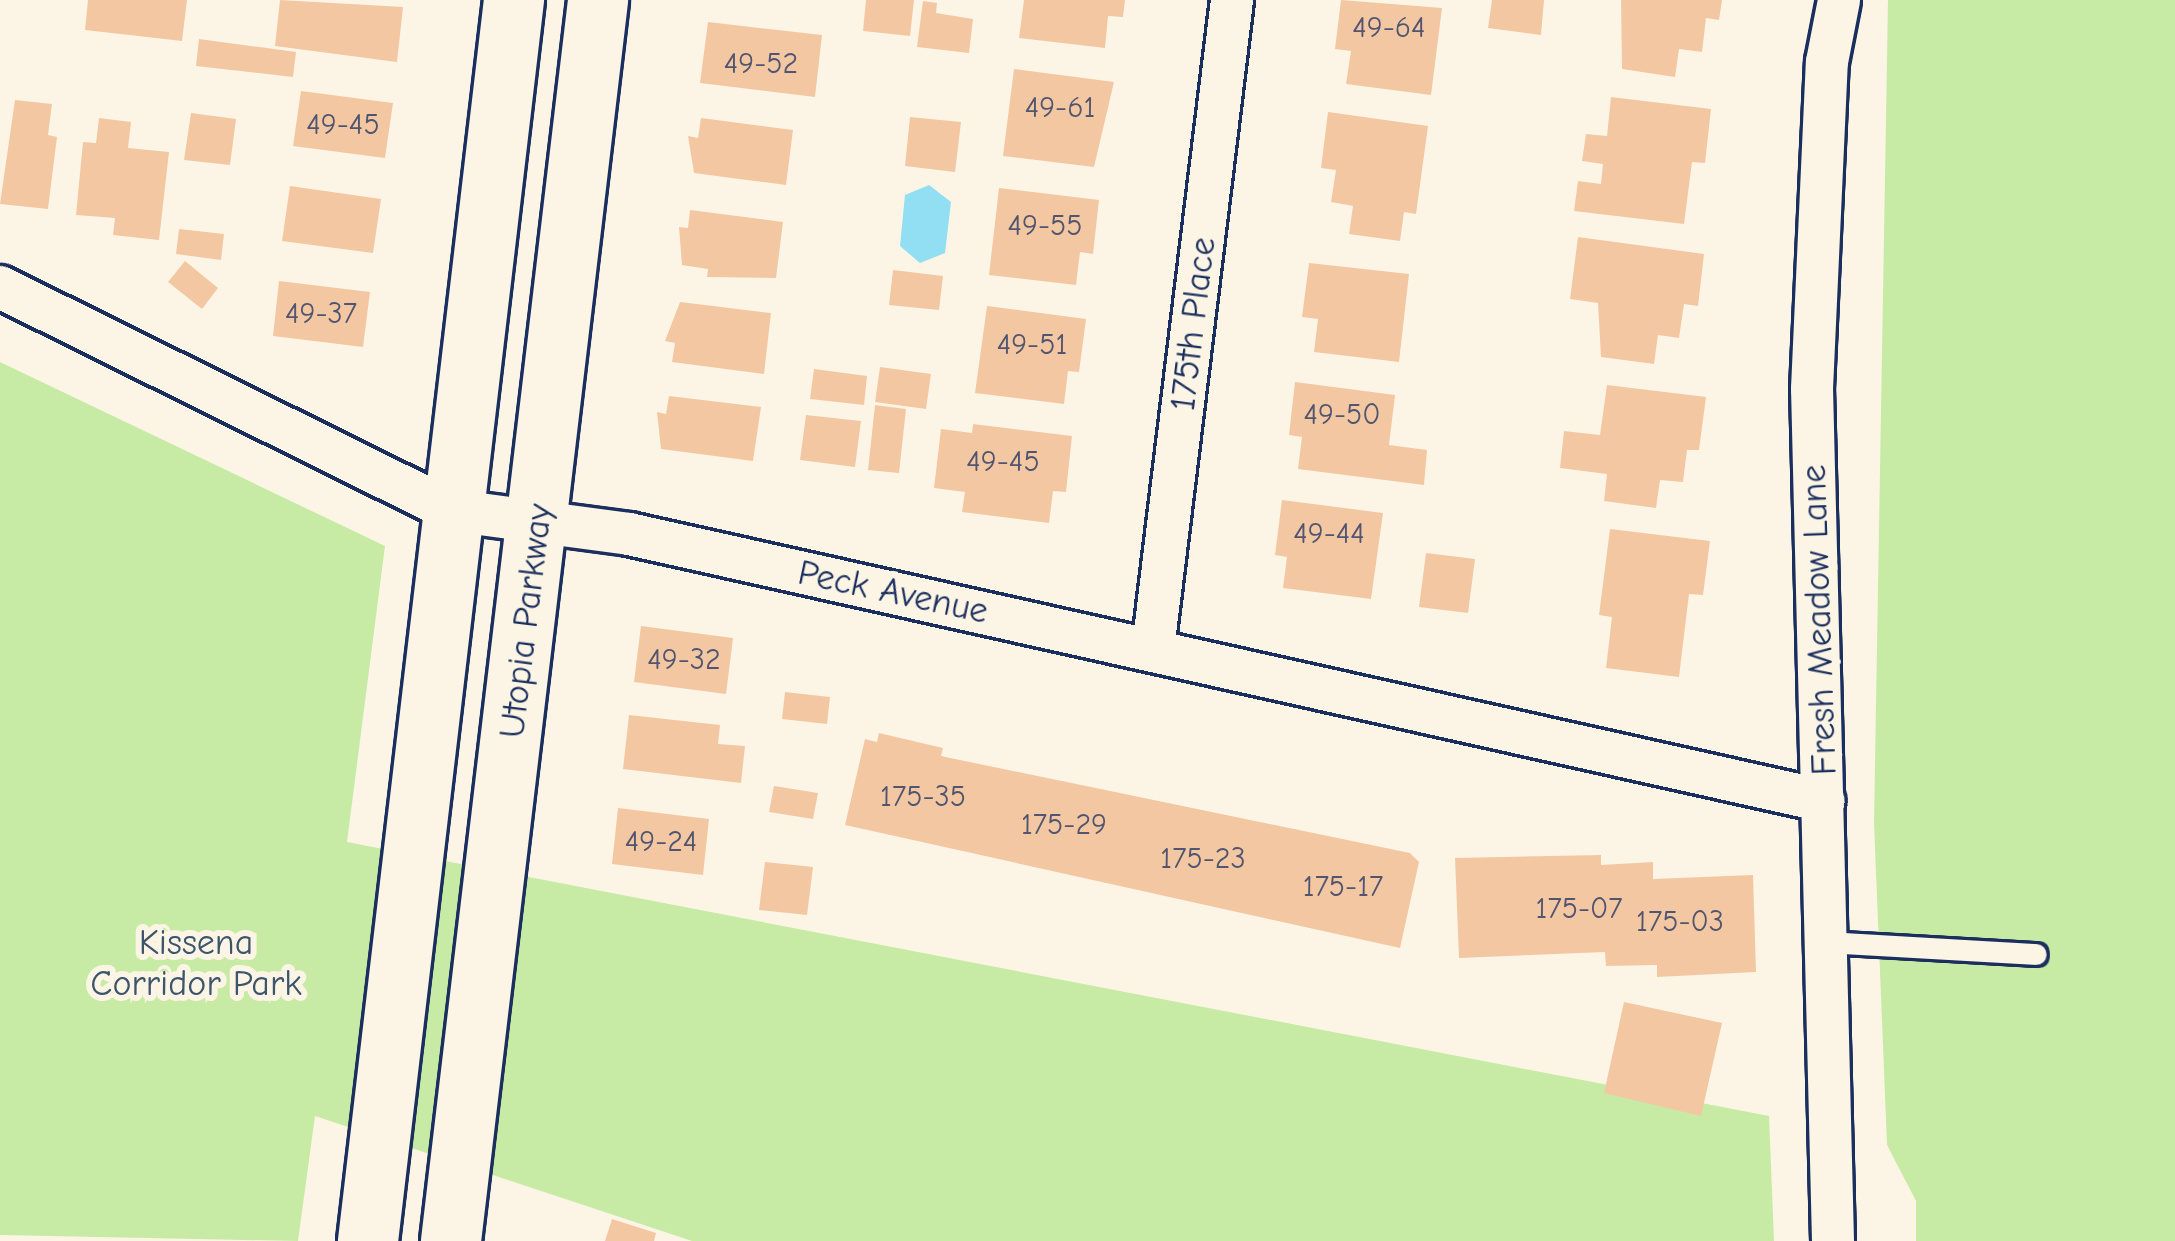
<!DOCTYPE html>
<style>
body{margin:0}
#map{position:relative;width:2175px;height:1241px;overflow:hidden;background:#fcf5e5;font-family:"Comic Neue",sans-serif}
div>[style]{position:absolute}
.green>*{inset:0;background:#c7eba5}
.water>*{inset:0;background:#92def3}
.building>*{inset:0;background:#f4c7a3}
.roads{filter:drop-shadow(3px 0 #1b2f5e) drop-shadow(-3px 0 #1b2f5e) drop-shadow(0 3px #1b2f5e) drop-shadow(0 -3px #1b2f5e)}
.service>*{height:21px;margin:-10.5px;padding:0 10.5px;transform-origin:10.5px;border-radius:10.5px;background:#fcf5e5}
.minor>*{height:42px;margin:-21px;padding:0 21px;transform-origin:21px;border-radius:21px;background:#fcf5e5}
.secondary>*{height:60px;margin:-30px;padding:0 30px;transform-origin:30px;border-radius:30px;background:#fcf5e5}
span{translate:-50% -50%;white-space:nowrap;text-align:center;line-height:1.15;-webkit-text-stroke:12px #fcf5e5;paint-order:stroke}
.number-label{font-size:30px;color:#51556f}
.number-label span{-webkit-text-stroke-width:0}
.street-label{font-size:36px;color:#1b2f5e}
.park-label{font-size:36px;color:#3d556c}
</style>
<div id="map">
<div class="green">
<div style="clip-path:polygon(1888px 0,2175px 0,2175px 1241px,1916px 1241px,1916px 1201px,1887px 1145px,1874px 823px)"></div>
<div style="clip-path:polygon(0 362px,385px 546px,347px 842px,1769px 1116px,1774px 1241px,692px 1241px,315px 1116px,298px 1241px,0 1235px)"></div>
</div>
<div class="water">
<div style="clip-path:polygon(929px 185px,951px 202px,945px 253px,920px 263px,900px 246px,905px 195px)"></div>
</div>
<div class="building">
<div style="clip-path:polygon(88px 0,187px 0,182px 41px,85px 30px)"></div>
<div style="clip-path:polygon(280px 0,403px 7px,397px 62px,275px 46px)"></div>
<div style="clip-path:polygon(866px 0,914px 0,910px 36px,863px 31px)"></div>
<div style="clip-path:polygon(1024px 0,1125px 0,1123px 17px,1108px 16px,1105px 48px,1019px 38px)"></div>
<div style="clip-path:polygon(1341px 0,1442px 8px,1431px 95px,1346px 84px,1351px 51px,1335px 49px)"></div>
<div style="clip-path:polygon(1492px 0,1544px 0,1541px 35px,1488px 28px)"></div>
<div style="clip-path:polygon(1621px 0,1722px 0,1719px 20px,1706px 18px,1702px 52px,1679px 49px,1675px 77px,1622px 69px)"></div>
<div style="clip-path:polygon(923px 1px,937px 3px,936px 13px,973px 19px,969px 53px,917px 47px)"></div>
<div style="clip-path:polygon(708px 22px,822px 35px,815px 97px,700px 83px)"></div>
<div style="clip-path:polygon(199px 39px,296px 52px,293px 77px,196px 66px)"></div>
<div style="clip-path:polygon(1014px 69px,1114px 82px,1094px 167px,1003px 156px)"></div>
<div style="clip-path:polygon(301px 91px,393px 103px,385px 158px,293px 146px)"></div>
<div style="clip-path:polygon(1611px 97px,1711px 109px,1705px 163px,1692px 162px,1684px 224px,1574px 211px,1578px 181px,1601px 184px,1603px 164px,1582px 161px,1586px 134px,1607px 136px)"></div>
<div style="clip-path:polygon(15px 100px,52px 104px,48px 135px,57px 137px,48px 209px,0 204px)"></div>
<div style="clip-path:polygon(1328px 112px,1428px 126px,1416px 214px,1404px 212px,1400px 241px,1349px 234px,1353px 206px,1331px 202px,1336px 170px,1321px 168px)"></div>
<div style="clip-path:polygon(191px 113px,236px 119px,230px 165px,184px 160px)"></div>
<div style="clip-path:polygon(910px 117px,961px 122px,955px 172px,905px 166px)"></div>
<div style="clip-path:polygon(99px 118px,131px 122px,128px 148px,169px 152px,159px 240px,113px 235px,115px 218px,76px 215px,83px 142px,96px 143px)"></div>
<div style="clip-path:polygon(701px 118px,793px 130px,786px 185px,694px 173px,688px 136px,698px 138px)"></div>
<div style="clip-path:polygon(290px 186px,381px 199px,373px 253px,282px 241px)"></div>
<div style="clip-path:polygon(999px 188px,1099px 200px,1093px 254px,1080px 252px,1076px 285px,989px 275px)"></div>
<div style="clip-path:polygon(690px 210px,783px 222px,776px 278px,707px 277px,708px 269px,682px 265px,679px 227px,688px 228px)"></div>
<div style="clip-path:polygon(179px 229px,224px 234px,221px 260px,176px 254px)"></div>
<div style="clip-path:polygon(1578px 237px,1704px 254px,1698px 306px,1684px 304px,1679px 338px,1658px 335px,1654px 364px,1601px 357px,1598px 303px,1570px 299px)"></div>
<div style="clip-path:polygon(185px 261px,218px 288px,202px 309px,168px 282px)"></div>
<div style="clip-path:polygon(1309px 263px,1409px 274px,1399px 362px,1314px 352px,1318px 319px,1302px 317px)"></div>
<div style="clip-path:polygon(893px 270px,943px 276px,939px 310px,889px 305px)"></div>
<div style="clip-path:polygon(279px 281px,370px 292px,363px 347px,273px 336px)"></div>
<div style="clip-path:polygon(680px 302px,771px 313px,764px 374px,672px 362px,675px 343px,665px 341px)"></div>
<div style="clip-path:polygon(987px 306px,1086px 319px,1079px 372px,1068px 371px,1064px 404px,975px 393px)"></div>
<div style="clip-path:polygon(880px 367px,931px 374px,926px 409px,875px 402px)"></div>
<div style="clip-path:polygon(814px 369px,867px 376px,864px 405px,810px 399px)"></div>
<div style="clip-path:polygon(1295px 382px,1395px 395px,1389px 445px,1427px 450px,1424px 485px,1298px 469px,1302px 437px,1289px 435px)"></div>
<div style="clip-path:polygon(1607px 385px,1706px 397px,1699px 450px,1687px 450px,1683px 482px,1660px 480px,1656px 508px,1604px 501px,1607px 474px,1560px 468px,1564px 431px,1600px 435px)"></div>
<div style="clip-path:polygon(669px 396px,761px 407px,753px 461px,661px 449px,657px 412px,666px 414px)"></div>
<div style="clip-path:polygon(875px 405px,906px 409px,899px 473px,868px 470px)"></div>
<div style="clip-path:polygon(806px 415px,861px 421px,855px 467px,800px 460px)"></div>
<div style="clip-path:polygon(973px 424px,1072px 436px,1066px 492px,1053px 491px,1049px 523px,962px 512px,965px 492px,934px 488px,941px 429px,972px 433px)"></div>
<div style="clip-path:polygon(1282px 500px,1383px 513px,1371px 599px,1283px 588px,1287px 557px,1275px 555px)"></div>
<div style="clip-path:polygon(1610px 529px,1710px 541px,1703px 595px,1689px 594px,1679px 677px,1606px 668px,1612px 617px,1599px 615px)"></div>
<div style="clip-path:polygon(1426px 553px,1475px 559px,1468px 613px,1419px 607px)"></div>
<div style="clip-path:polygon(641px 626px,733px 638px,726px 694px,634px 682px)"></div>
<div style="clip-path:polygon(785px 692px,830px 697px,827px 724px,782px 719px)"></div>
<div style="clip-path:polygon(629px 715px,720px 725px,718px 744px,745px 746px,741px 783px,623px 769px)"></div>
<div style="clip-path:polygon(879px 733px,943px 748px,941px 756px,955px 759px,1410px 853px,1419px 862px,1400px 948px,845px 825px,865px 739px,877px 742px)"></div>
<div style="clip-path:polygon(774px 786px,818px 793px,813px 819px,769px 812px)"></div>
<div style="clip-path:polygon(618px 808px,709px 819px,703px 875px,612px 864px)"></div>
<div style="clip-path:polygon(1601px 855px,1601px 865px,1653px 862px,1653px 879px,1753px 875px,1756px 972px,1657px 977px,1657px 965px,1606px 966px,1605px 952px,1459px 958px,1455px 858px)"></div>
<div style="clip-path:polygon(765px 862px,813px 867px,807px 915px,759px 910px)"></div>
<div style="clip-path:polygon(1624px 1002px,1722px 1023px,1701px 1116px,1604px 1093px)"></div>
<div style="clip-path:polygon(612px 1219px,656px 1233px,654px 1241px,605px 1241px)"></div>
</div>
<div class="roads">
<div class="service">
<div style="left:1827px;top:942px;width:209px;rotate:3.3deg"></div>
</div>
<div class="minor">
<div style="left:0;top:287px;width:502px;rotate:26.36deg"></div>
<div style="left:450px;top:510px;width:181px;rotate:7.6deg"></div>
<div style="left:629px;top:534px;width:1224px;rotate:12.59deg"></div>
<div style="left:1153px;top:649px;width:654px;rotate:-83.06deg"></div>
<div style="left:1833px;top:1241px;width:852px;rotate:-91.41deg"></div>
<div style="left:1812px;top:389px;width:327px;rotate:-87.4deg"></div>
<div style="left:1827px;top:62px;width:63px;rotate:-79deg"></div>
</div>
<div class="secondary">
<div style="left:368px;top:1241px;width:1250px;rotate:-83.29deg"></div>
<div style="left:451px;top:1241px;width:1250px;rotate:-83.24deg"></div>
</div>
</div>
<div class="number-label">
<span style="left:1389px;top:28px">49-64</span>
<span style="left:761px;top:64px">49-52</span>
<span style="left:1060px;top:108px">49-61</span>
<span style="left:343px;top:125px">49-45</span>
<span style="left:1045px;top:226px">49-55</span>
<span style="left:321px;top:314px">49-37</span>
<span style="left:1032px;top:345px">49-51</span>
<span style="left:1342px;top:415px">49-50</span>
<span style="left:1003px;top:462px">49-45</span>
<span style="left:1329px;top:534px">49-44</span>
<span style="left:684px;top:660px">49-32</span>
<span style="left:923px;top:797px">175-35</span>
<span style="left:1064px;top:825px">175-29</span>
<span style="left:661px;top:842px">49-24</span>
<span style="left:1203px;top:859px">175-23</span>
<span style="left:1343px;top:887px">175-17</span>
<span style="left:1579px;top:909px">175-07</span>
<span style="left:1680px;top:922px">175-03</span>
</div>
<div class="street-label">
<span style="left:1193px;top:324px;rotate:-83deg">175th Place</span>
<span style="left:893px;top:592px;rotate:12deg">Peck Avenue</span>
<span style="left:1819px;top:620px;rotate:-92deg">Fresh Meadow Lane</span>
<span style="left:526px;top:621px;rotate:-83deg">Utopia Parkway</span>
</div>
<div class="park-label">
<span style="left:196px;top:963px">Kissena<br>Corridor Park</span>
</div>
</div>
